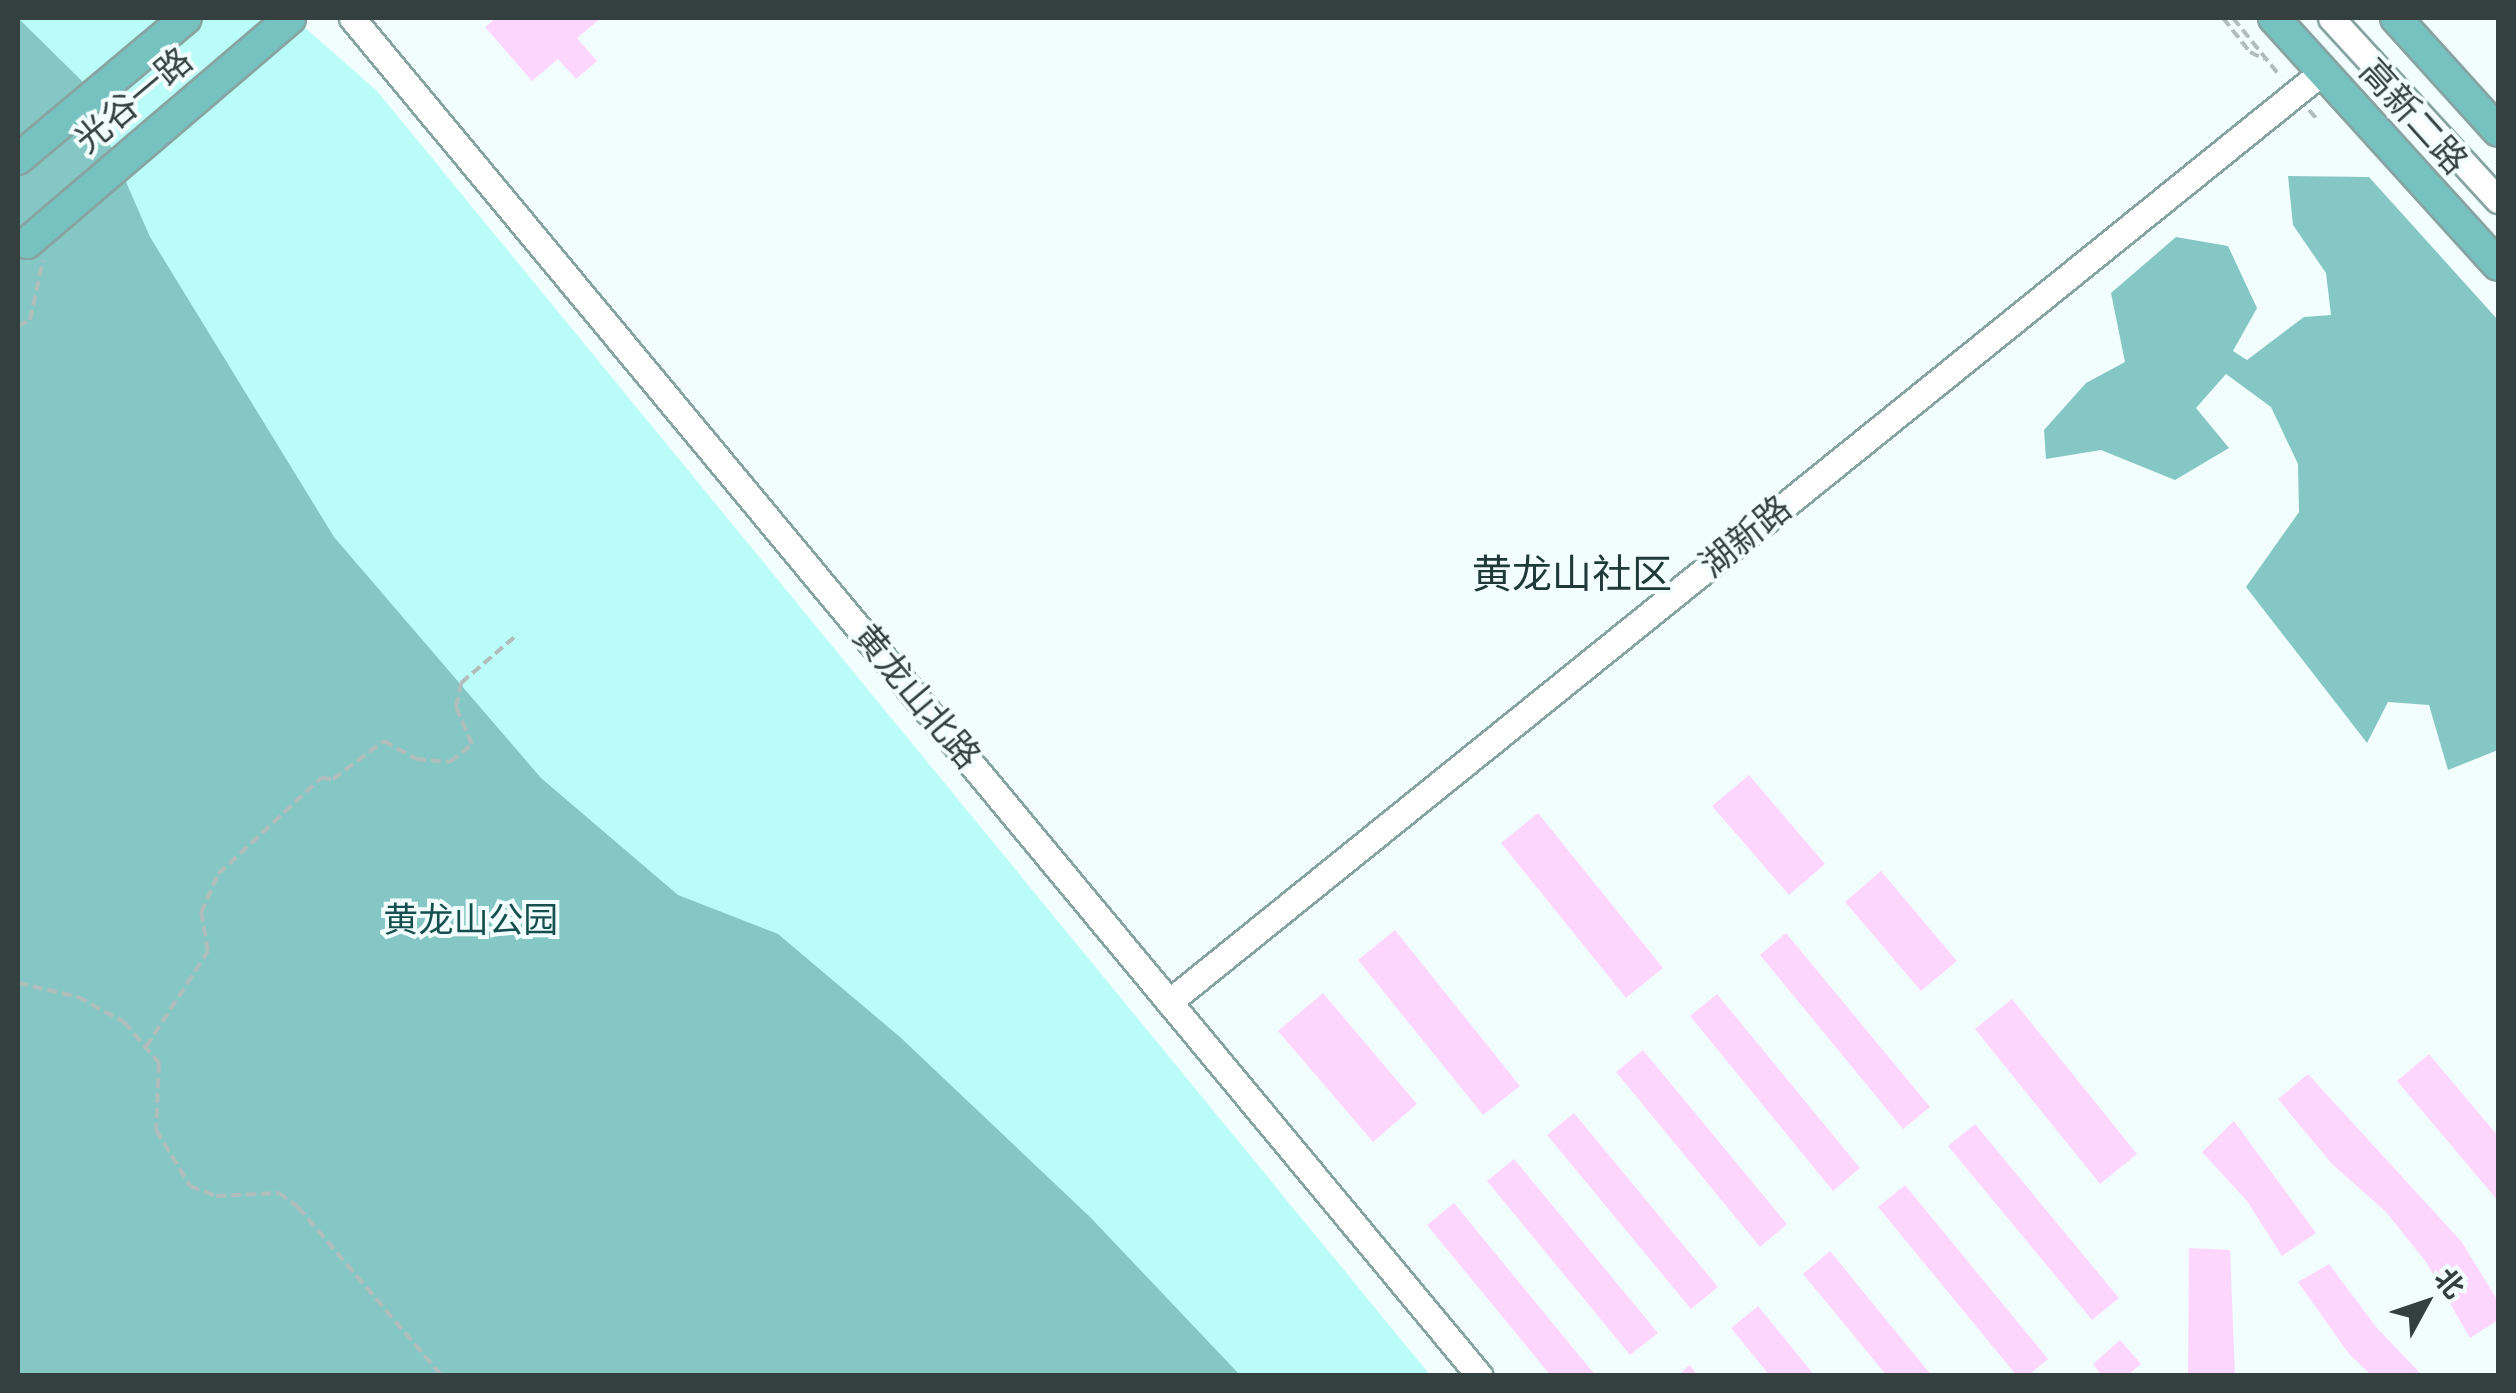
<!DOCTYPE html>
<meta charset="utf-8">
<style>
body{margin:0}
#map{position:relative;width:2516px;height:1393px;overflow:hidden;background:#f2fefd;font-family:"Roboto Condensed","Noto Sans SC",sans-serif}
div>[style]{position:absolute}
.green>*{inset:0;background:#bafcf8}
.forest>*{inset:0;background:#85c7c4}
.building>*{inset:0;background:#fdd6fe}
.path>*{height:4px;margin-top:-2px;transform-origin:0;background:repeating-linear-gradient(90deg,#b0bdbc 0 10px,transparent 0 15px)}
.roads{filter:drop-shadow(2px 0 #87a4a2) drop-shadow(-2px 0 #87a4a2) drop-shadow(0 2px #87a4a2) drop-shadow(0 -2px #87a4a2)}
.minor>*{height:25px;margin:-12.5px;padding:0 12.5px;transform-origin:12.5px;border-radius:12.5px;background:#fff}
.major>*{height:30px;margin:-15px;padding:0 15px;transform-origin:15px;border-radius:15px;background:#76c2c1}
span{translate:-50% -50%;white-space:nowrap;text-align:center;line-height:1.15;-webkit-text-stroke:8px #f2fefd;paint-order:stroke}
.street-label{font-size:35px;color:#33403f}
.park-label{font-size:35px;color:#15504e}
.quarter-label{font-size:40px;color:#203a39}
.frame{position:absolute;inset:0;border:20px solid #33403f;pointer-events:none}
.north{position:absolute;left:2376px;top:1253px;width:100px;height:100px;-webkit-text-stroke:8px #f2fefd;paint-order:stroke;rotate:50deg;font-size:28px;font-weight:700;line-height:40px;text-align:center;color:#33403f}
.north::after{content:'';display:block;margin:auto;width:35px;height:45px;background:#33403f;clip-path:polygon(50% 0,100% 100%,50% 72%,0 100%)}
</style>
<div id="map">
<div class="green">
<div style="clip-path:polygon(18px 18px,294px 18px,377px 91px,1430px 1375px,18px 1375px)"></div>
</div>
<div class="forest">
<div style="clip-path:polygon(18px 18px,82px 81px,150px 237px,334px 537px,541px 778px,678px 895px,778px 934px,900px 1037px,1090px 1217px,1240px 1375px,18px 1375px)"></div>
<div style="clip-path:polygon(2288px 176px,2369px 177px,2498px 320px,2498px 750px,2448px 770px,2429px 705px,2388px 702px,2367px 743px,2246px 587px,2299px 512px,2298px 464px,2271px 407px,2226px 374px,2196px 408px,2229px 448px,2175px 480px,2101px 450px,2046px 459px,2044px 430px,2086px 383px,2125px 362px,2111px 293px,2176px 237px,2228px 246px,2257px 308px,2233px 351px,2247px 360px,2304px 317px,2331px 315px,2326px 273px,2293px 225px)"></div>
</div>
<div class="building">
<div style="clip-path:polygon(496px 18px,601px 18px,577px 38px,597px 61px,576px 79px,558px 59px,532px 81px,485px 27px)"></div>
<div style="clip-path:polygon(1749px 775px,1825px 864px,1789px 895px,1712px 806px)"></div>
<div style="clip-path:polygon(1538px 813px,1663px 968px,1626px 998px,1501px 843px)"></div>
<div style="clip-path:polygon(1881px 871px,1957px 961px,1921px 991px,1845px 902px)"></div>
<div style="clip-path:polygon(1395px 930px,1520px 1086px,1483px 1115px,1358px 960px)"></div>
<div style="clip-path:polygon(1786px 933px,1930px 1107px,1903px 1129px,1760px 955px)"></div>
<div style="clip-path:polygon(1323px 993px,1417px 1104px,1373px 1142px,1278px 1031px)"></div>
<div style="clip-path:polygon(1717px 994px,1860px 1168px,1833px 1191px,1690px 1016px)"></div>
<div style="clip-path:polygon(2012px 999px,2137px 1154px,2100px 1184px,1975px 1029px)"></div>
<div style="clip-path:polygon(1643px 1050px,1787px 1224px,1760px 1247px,1616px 1072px)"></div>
<div style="clip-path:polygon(2429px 1054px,2498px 1136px,2498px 1201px,2397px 1081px)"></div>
<div style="clip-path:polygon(2308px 1074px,2461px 1241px,2498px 1301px,2498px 1320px,2470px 1338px,2426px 1262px,2386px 1212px,2332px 1164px,2278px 1099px)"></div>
<div style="clip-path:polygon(1574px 1113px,1718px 1287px,1691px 1309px,1547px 1135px)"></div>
<div style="clip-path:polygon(2234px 1121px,2316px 1233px,2282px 1256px,2247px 1201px,2202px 1152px)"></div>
<div style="clip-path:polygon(1975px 1124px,2119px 1298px,2092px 1320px,1948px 1146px)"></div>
<div style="clip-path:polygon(1514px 1159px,1658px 1333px,1630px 1355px,1487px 1181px)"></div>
<div style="clip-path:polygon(1905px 1185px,2048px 1359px,2028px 1376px,2017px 1376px,1878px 1207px)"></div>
<div style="clip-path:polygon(1454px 1203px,1596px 1376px,1551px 1376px,1427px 1225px)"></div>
<div style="clip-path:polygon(2189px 1248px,2230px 1250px,2235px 1376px,2188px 1376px)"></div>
<div style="clip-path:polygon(1830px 1251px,1932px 1376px,1887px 1376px,1803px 1274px)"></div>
<div style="clip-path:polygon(2329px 1264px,2377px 1328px,2423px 1376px,2372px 1376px,2349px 1354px,2298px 1282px)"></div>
<div style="clip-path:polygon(1758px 1306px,1815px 1376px,1770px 1376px,1731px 1328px)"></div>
<div style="clip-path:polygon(2120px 1340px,2141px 1364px,2127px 1376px,2102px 1376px,2093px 1364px)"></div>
<div style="clip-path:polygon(1690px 1365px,1698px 1376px,1677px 1376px)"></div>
</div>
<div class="path">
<div style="left:2223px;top:18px;width:43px;rotate:51.5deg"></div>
<div style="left:2250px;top:52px;width:16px;rotate:27deg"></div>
<div style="left:2233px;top:18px;width:75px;rotate:51deg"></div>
<div style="left:2309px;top:110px;width:11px;rotate:49deg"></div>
<div style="left:18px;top:326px;width:13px;rotate:-27deg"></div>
<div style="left:30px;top:320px;width:61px;rotate:-77.8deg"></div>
<div style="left:18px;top:983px;width:62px;rotate:13.1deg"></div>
<div style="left:78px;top:997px;width:52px;rotate:28.5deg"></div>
<div style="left:124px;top:1022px;width:54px;rotate:49.5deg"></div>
<div style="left:159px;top:1063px;width:67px;rotate:92.6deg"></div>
<div style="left:156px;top:1130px;width:66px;rotate:58.7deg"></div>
<div style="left:190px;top:1186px;width:28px;rotate:21deg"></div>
<div style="left:216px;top:1196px;width:63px;rotate:-2.7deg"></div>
<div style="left:279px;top:1193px;width:24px;rotate:36deg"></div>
<div style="left:298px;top:1207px;width:222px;rotate:49.6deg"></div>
<div style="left:146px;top:1047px;width:114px;rotate:-57.1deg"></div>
<div style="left:208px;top:951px;width:39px;rotate:-100deg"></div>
<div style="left:201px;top:913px;width:43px;rotate:-66.4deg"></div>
<div style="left:218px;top:874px;width:141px;rotate:-43deg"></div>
<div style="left:321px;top:778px;width:12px;rotate:5deg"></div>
<div style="left:333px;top:779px;width:64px;rotate:-36.7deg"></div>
<div style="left:384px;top:741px;width:37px;rotate:29deg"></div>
<div style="left:416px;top:759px;width:34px;rotate:5deg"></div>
<div style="left:450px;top:762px;width:28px;rotate:-39deg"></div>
<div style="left:472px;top:744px;width:40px;rotate:-113.4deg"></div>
<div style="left:456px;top:707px;width:25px;rotate:-78deg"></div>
<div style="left:461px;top:683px;width:75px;rotate:-40.7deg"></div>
</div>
<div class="roads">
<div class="minor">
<div style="left:352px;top:18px;width:1765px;rotate:50.29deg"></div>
<div style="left:2331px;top:18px;width:247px;rotate:47.5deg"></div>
<div style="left:1169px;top:1002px;width:1481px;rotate:-38.89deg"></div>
</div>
<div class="major">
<div style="left:2274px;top:18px;width:333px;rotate:47.8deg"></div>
<div style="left:2396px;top:18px;width:152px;rotate:47.9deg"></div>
<div style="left:18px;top:159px;width:219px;rotate:-40deg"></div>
<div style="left:27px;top:243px;width:346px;rotate:-40.5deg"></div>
</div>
</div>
<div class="street-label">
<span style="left:134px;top:101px;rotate:-40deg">光谷一路</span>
<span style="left:2413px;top:117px;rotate:48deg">高新二路</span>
<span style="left:1746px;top:537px;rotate:-39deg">湖新路</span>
<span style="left:916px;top:697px;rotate:50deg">黄龙山北路</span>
</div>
<div class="park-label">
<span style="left:471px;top:921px">黄龙山公园</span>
</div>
<div class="quarter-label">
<span style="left:1572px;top:575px">黄龙山社区</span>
</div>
<div class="frame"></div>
<div class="north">北</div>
</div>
